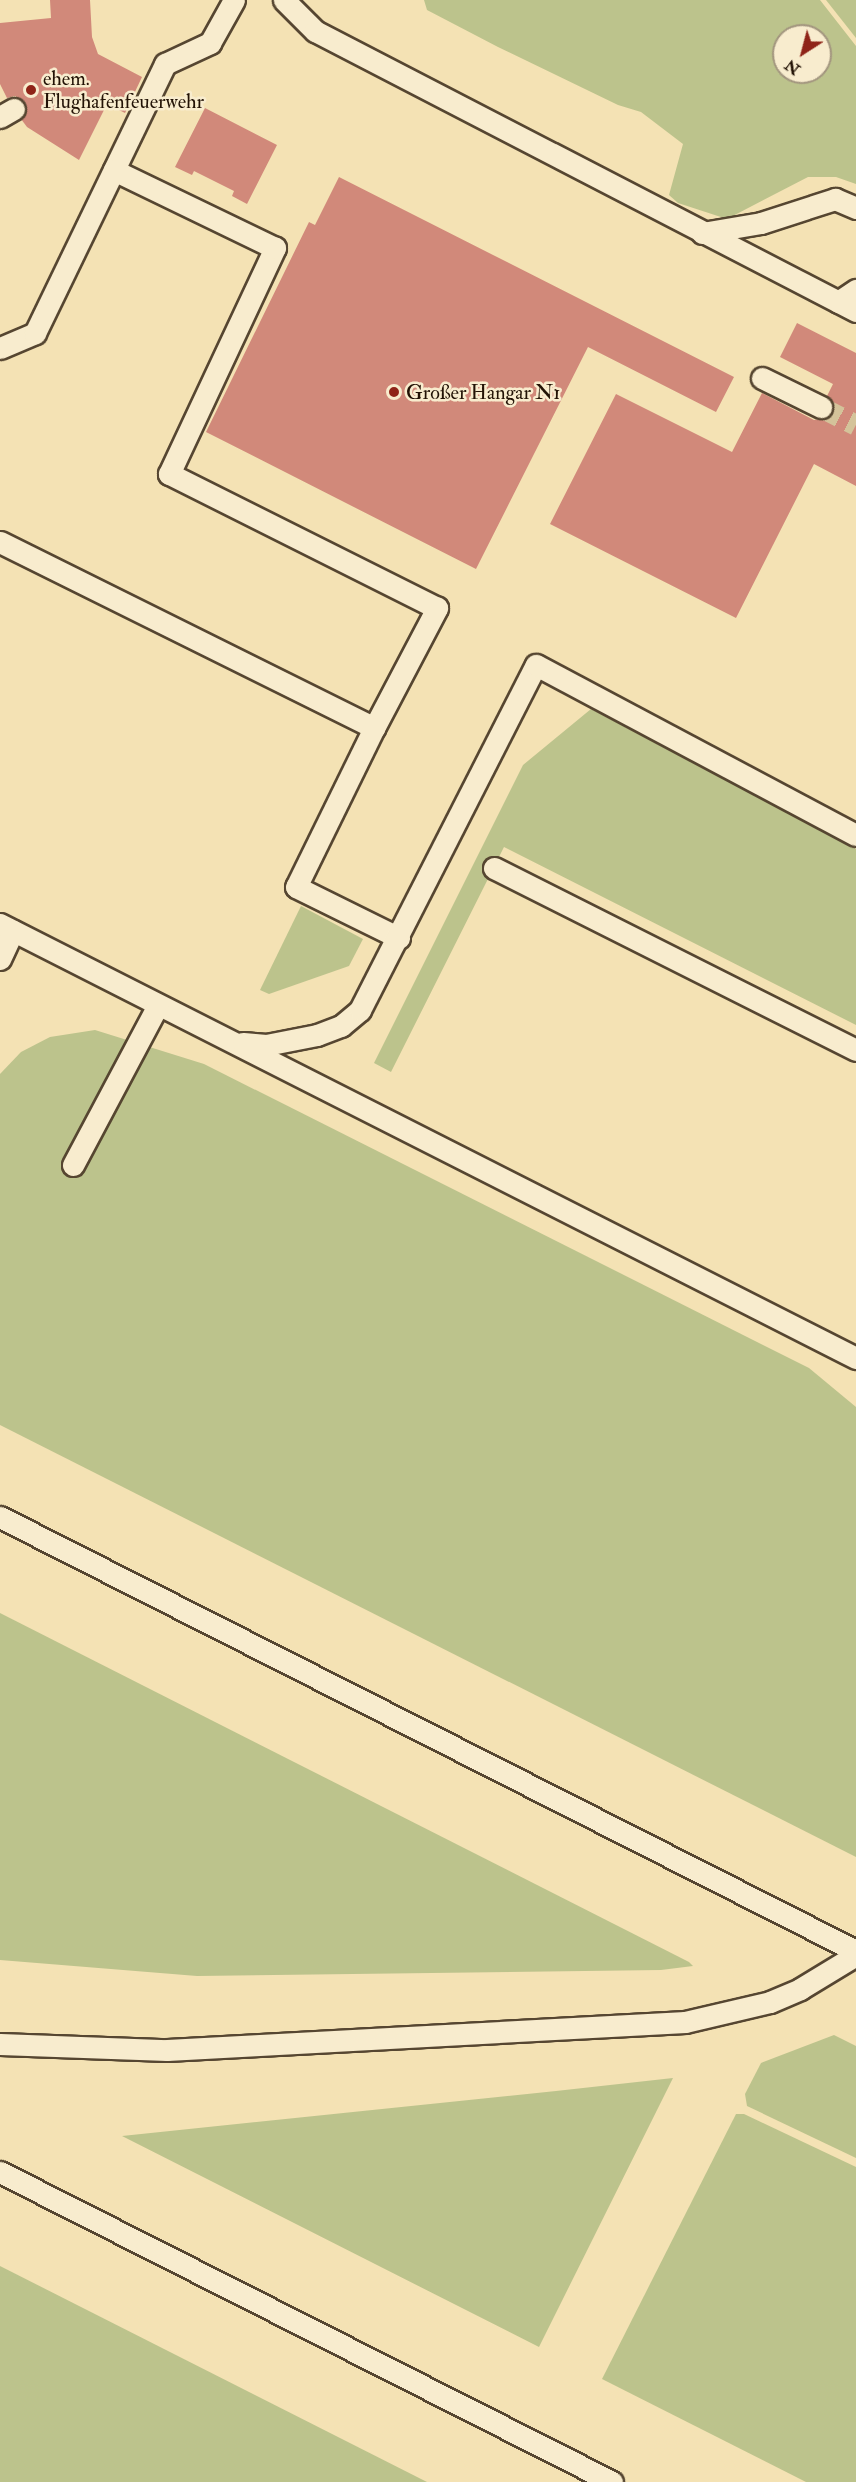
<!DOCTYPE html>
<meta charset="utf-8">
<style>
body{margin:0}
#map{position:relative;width:856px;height:2482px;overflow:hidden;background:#f4e2b4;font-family:"IM FELL Double Pica",serif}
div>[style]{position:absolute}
.green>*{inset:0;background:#bcc38c}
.building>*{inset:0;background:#d1897a}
.minor-tunnel>*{height:21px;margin-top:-10.5px;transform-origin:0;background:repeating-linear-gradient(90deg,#d4c39a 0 21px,transparent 0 31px)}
.roads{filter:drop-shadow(2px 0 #564631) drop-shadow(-2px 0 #564631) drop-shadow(0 2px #564631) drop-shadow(0 -2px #564631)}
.minor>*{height:21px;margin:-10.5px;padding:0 10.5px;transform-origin:10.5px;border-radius:10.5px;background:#f8ecce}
.dots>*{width:16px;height:16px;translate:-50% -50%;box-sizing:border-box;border:3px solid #f8ecce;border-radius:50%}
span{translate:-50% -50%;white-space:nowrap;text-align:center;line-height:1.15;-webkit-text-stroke:5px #f8ecce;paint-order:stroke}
.poi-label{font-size:20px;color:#221205}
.left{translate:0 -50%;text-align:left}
.north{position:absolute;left:772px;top:24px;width:60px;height:60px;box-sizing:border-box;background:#f8ecce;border:2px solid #a2957e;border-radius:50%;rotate:216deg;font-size:16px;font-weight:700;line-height:24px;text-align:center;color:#221205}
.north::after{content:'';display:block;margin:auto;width:21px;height:27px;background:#8f2418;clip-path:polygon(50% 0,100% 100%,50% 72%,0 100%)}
</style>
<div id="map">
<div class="green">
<div style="clip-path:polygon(evenodd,424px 0,820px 0,856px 46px,856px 184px,836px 177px,808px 177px,727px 219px,678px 203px,669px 195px,683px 144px,641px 112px,618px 105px,498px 47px,427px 10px,424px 0,784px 36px,820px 36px,820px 72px,784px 72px,784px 36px)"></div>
<div style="clip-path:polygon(826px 0,856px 0,856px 38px)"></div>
<div style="clip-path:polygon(591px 709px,856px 849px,856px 1025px,504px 847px,391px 1072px,374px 1063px,523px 765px)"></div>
<div style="clip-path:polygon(301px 906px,363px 939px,349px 966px,269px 994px,260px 990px)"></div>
<div style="clip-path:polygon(95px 1030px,204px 1064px,809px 1368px,856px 1407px,856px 1857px,0 1425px,0 1074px,21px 1052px,50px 1037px)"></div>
<div style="clip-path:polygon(0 1613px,689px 1962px,693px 1966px,661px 1970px,197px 1976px,0 1960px)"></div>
<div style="clip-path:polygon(834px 2035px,856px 2046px,856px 2158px,747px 2106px,745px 2094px,761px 2063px)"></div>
<div style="clip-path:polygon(673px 2078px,539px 2347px,122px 2136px,556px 2091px)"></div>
<div style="clip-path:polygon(736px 2114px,744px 2114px,856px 2167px,856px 2482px,806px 2482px,602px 2379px)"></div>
<div style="clip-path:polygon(0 2266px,427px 2482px,0 2482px)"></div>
</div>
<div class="building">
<div style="clip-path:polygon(50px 0,90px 0,92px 37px,98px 54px,142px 77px,125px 113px,107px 104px,79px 160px,27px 127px,21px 119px,27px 110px,25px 102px,15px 96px,7px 98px,0 84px,0 23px,51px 18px)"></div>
<div style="clip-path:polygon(205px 108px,277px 145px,247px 204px,232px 196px,234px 191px,194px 171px,192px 175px,175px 167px)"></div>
<div style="clip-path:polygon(339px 177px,734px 377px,716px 412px,588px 347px,476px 569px,206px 432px,309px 222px,315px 225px)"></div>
<div style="clip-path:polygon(797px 323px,856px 353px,856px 486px,814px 464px,736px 618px,550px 524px,616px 394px,732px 452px,762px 393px,814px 420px,829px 417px,834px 406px,827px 396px,833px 384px,780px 357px)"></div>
</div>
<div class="minor-tunnel">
<div style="left:821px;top:407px;width:39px;rotate:27deg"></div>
</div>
<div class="roads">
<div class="minor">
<div style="left:284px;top:0;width:44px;rotate:45deg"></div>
<div style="left:315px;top:31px;width:609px;rotate:27.36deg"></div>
<div style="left:0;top:117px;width:16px;rotate:-30deg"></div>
<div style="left:702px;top:233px;width:60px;rotate:-9.6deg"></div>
<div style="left:761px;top:223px;width:78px;rotate:-18deg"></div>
<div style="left:835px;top:199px;width:23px;rotate:23deg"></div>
<div style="left:838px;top:302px;width:22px;rotate:-34deg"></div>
<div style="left:0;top:348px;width:38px;rotate:-23deg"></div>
<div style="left:35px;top:333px;width:299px;rotate:-64.2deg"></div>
<div style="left:165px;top:64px;width:50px;rotate:-25deg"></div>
<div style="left:210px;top:43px;width:49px;rotate:-60.8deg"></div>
<div style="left:762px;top:378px;width:66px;rotate:26.2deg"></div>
<div style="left:0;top:542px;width:418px;rotate:26.4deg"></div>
<div style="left:374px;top:728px;width:136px;rotate:-62.3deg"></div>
<div style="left:437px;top:608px;width:300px;rotate:-153.4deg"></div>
<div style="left:169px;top:474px;width:250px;rotate:-64.9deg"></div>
<div style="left:275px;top:248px;width:179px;rotate:-154.2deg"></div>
<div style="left:374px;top:728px;width:177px;rotate:116.1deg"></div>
<div style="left:296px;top:887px;width:115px;rotate:26.3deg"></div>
<div style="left:494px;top:868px;width:405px;rotate:26.7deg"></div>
<div style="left:0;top:924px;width:960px;rotate:26.89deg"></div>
<div style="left:0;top:959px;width:31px;rotate:-65deg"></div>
<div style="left:243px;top:1043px;width:23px;rotate:5deg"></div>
<div style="left:266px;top:1045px;width:52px;rotate:-11.1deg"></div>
<div style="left:317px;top:1035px;width:26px;rotate:-21deg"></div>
<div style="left:341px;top:1026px;width:25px;rotate:-40deg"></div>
<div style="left:360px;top:1010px;width:387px;rotate:-63deg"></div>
<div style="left:536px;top:665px;width:362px;rotate:28deg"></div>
<div style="left:73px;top:1165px;width:181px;rotate:-62deg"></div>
<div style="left:0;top:1517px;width:960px;rotate:26.89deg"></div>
<div style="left:0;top:2044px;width:167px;rotate:2.1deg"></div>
<div style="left:167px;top:2050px;width:519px;rotate:-3.09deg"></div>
<div style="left:685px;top:2022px;width:87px;rotate:-13.2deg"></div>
<div style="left:770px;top:2002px;width:33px;rotate:-23deg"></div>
<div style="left:800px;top:1989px;width:66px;rotate:-31.3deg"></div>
<div style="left:0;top:2172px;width:686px;rotate:26.86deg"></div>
</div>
</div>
<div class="dots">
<div style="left:31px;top:90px;background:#8f2418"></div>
<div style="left:394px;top:392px;background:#8f2418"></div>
</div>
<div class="poi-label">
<span class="left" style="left:43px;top:90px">ehem.<br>Flughafenfeuerwehr</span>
<span class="left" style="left:406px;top:392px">Großer Hangar N1</span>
</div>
<div class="north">N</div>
</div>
